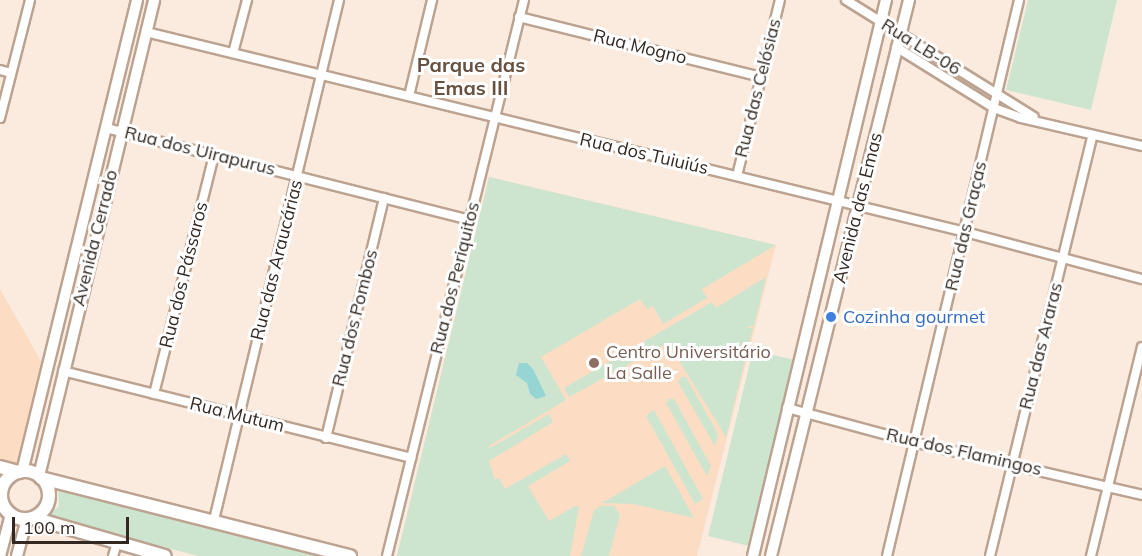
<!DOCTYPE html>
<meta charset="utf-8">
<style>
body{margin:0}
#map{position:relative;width:1142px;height:556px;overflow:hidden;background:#fbebdf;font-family:Mulish,sans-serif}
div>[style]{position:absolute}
.built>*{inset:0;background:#fddcc4}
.green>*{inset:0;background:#cde5ce}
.water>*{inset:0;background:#95d5d4}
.roads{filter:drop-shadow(2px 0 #bca391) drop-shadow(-2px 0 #bca391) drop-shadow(0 2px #bca391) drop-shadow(0 -2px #bca391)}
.minor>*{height:8px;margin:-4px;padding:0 4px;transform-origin:4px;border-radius:4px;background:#fff}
.tertiary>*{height:10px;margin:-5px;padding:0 5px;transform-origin:5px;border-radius:5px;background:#fff}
.secondary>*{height:12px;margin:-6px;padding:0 6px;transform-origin:6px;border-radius:6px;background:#fff}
.secondary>.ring{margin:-6px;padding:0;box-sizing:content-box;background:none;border:12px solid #fff;border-radius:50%}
.dots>*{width:16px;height:16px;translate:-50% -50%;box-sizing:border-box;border:3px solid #fff;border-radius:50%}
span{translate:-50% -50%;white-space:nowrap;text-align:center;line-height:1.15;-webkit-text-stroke:6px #fff;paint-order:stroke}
.street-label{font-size:18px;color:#332922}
.shop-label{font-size:18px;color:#366cbe}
.left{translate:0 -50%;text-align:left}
.education-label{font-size:18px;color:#785e54}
.neighbourhood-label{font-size:20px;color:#675141;font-weight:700}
.scale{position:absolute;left:12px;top:517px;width:117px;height:27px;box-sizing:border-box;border:3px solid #332922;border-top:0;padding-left:8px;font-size:18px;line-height:21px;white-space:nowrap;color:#332922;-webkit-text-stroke:4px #fff;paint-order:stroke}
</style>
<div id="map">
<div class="built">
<div style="clip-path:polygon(489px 177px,776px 245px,697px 556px,397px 556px)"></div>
<div style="clip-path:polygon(0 289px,45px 368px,21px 464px,0 459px)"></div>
</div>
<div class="green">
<div style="clip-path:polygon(1028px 0,1117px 0,1091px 110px,1006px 90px)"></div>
<div style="clip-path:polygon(489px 177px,776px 245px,702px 289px,707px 298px,663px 324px,653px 306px,647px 309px,640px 299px,541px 357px,566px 400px,489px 446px,490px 448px,549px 414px,553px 422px,489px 461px,495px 480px,499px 478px,505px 489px,566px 454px,570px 461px,528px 486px,549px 521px,575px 506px,579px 507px,570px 556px,397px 556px)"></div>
<div style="clip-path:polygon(766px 277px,754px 326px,745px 328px,753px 328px,726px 437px,672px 349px,664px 345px,569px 397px,564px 388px,712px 302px,716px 308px)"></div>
<div style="clip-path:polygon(753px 350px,795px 360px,749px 546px,708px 536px)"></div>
<div style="clip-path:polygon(681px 377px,686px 377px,718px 434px,715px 446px,678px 382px)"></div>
<div style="clip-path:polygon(669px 399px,674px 399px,711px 466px,707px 476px,666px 403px)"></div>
<div style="clip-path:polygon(654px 410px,703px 499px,695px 504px,646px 416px)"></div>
<div style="clip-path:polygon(665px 466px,694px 518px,634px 504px,602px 503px)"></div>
<div style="clip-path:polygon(58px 488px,326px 556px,198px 556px,47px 517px,59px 506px)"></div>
<div style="clip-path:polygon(601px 506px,614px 506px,620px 515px,609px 556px,581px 556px,594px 510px)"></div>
</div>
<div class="water">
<div style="clip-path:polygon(519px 363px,527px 363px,533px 369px,546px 396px,536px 399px,530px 394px,527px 383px,516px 375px)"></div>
</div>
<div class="roads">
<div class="minor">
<div style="left:846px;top:0;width:221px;rotate:31.9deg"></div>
<div style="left:519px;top:17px;width:249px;rotate:13.9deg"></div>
<div style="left:146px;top:32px;width:843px;rotate:13.72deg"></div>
<div style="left:965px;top:232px;width:183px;rotate:14.9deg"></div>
<div style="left:896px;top:47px;width:115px;rotate:31.9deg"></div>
<div style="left:994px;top:108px;width:29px;rotate:20deg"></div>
<div style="left:1021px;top:118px;width:124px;rotate:13deg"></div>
<div style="left:233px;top:53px;width:55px;rotate:-75.2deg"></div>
<div style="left:0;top:70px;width:11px;rotate:15deg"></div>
<div style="left:409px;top:96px;width:99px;rotate:-76.5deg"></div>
<div style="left:0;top:118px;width:122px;rotate:-75.7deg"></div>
<div style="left:106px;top:128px;width:374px;rotate:14.2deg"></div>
<div style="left:737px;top:176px;width:181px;rotate:-76.3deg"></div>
<div style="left:63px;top:371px;width:359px;rotate:14deg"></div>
<div style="left:154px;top:394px;width:246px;rotate:-75.9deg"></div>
<div style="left:787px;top:408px;width:131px;rotate:15.1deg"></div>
<div style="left:913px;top:442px;width:235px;rotate:13deg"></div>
<div style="left:326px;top:438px;width:247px;rotate:-76.4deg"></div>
<div style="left:214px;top:520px;width:535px;rotate:-76.48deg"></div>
<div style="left:113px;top:556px;width:14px;rotate:-73deg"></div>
<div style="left:387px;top:556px;width:573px;rotate:-76.16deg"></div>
<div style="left:887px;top:556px;width:571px;rotate:-76.64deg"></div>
<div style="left:990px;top:556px;width:433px;rotate:-76.3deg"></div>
<div style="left:1091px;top:556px;width:215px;rotate:-76.3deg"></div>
</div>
<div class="tertiary">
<div style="left:22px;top:472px;width:486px;rotate:-76.3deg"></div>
<div style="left:39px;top:476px;width:490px;rotate:-76.4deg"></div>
<div style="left:0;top:556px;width:43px;rotate:-75.3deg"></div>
<div style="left:17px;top:556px;width:38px;rotate:-75deg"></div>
<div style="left:753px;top:556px;width:572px;rotate:-76.55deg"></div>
<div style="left:771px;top:556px;width:573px;rotate:-76.06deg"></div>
</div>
<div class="secondary">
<div style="left:0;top:467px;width:20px;rotate:15deg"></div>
<div class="ring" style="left:1px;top:471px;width:36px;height:36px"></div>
<div style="left:41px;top:478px;width:319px;rotate:14.2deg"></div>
<div style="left:33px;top:518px;width:137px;rotate:16.1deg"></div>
</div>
</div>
<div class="dots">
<div style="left:831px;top:317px;background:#3f7fe0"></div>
<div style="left:594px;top:363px;background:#8d6e63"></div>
</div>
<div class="street-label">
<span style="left:640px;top:47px;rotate:14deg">Rua Mogno</span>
<span style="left:921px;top:47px;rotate:32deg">Rua LB-06</span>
<span style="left:758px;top:88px;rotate:-76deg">Rua das Celósias</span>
<span style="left:200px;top:151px;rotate:14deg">Rua dos Uirapurus</span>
<span style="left:644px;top:154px;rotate:13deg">Rua dos Tuiuiús</span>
<span style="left:858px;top:208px;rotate:-76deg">Avenida das Emas</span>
<span style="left:966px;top:226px;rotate:-77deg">Rua das Graças</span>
<span style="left:95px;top:238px;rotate:-76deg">Avenida Cerrado</span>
<span style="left:277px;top:260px;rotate:-76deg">Rua das Araucárias</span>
<span style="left:184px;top:275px;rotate:-76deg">Rua dos Pássaros</span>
<span style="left:455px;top:278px;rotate:-76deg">Rua dos Periquitos</span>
<span style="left:355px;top:318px;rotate:-76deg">Rua dos Pombos</span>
<span style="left:1041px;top:346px;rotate:-76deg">Rua das Araras</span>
<span style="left:237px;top:415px;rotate:14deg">Rua Mutum</span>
<span style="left:964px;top:452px;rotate:13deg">Rua dos Flamingos</span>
</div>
<div class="shop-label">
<span class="left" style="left:843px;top:317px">Cozinha gourmet</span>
</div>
<div class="education-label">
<span class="left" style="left:606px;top:363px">Centro Universitário<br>La Salle</span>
</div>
<div class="neighbourhood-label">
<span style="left:471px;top:76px">Parque das<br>Emas III</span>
</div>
<div class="scale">100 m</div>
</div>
